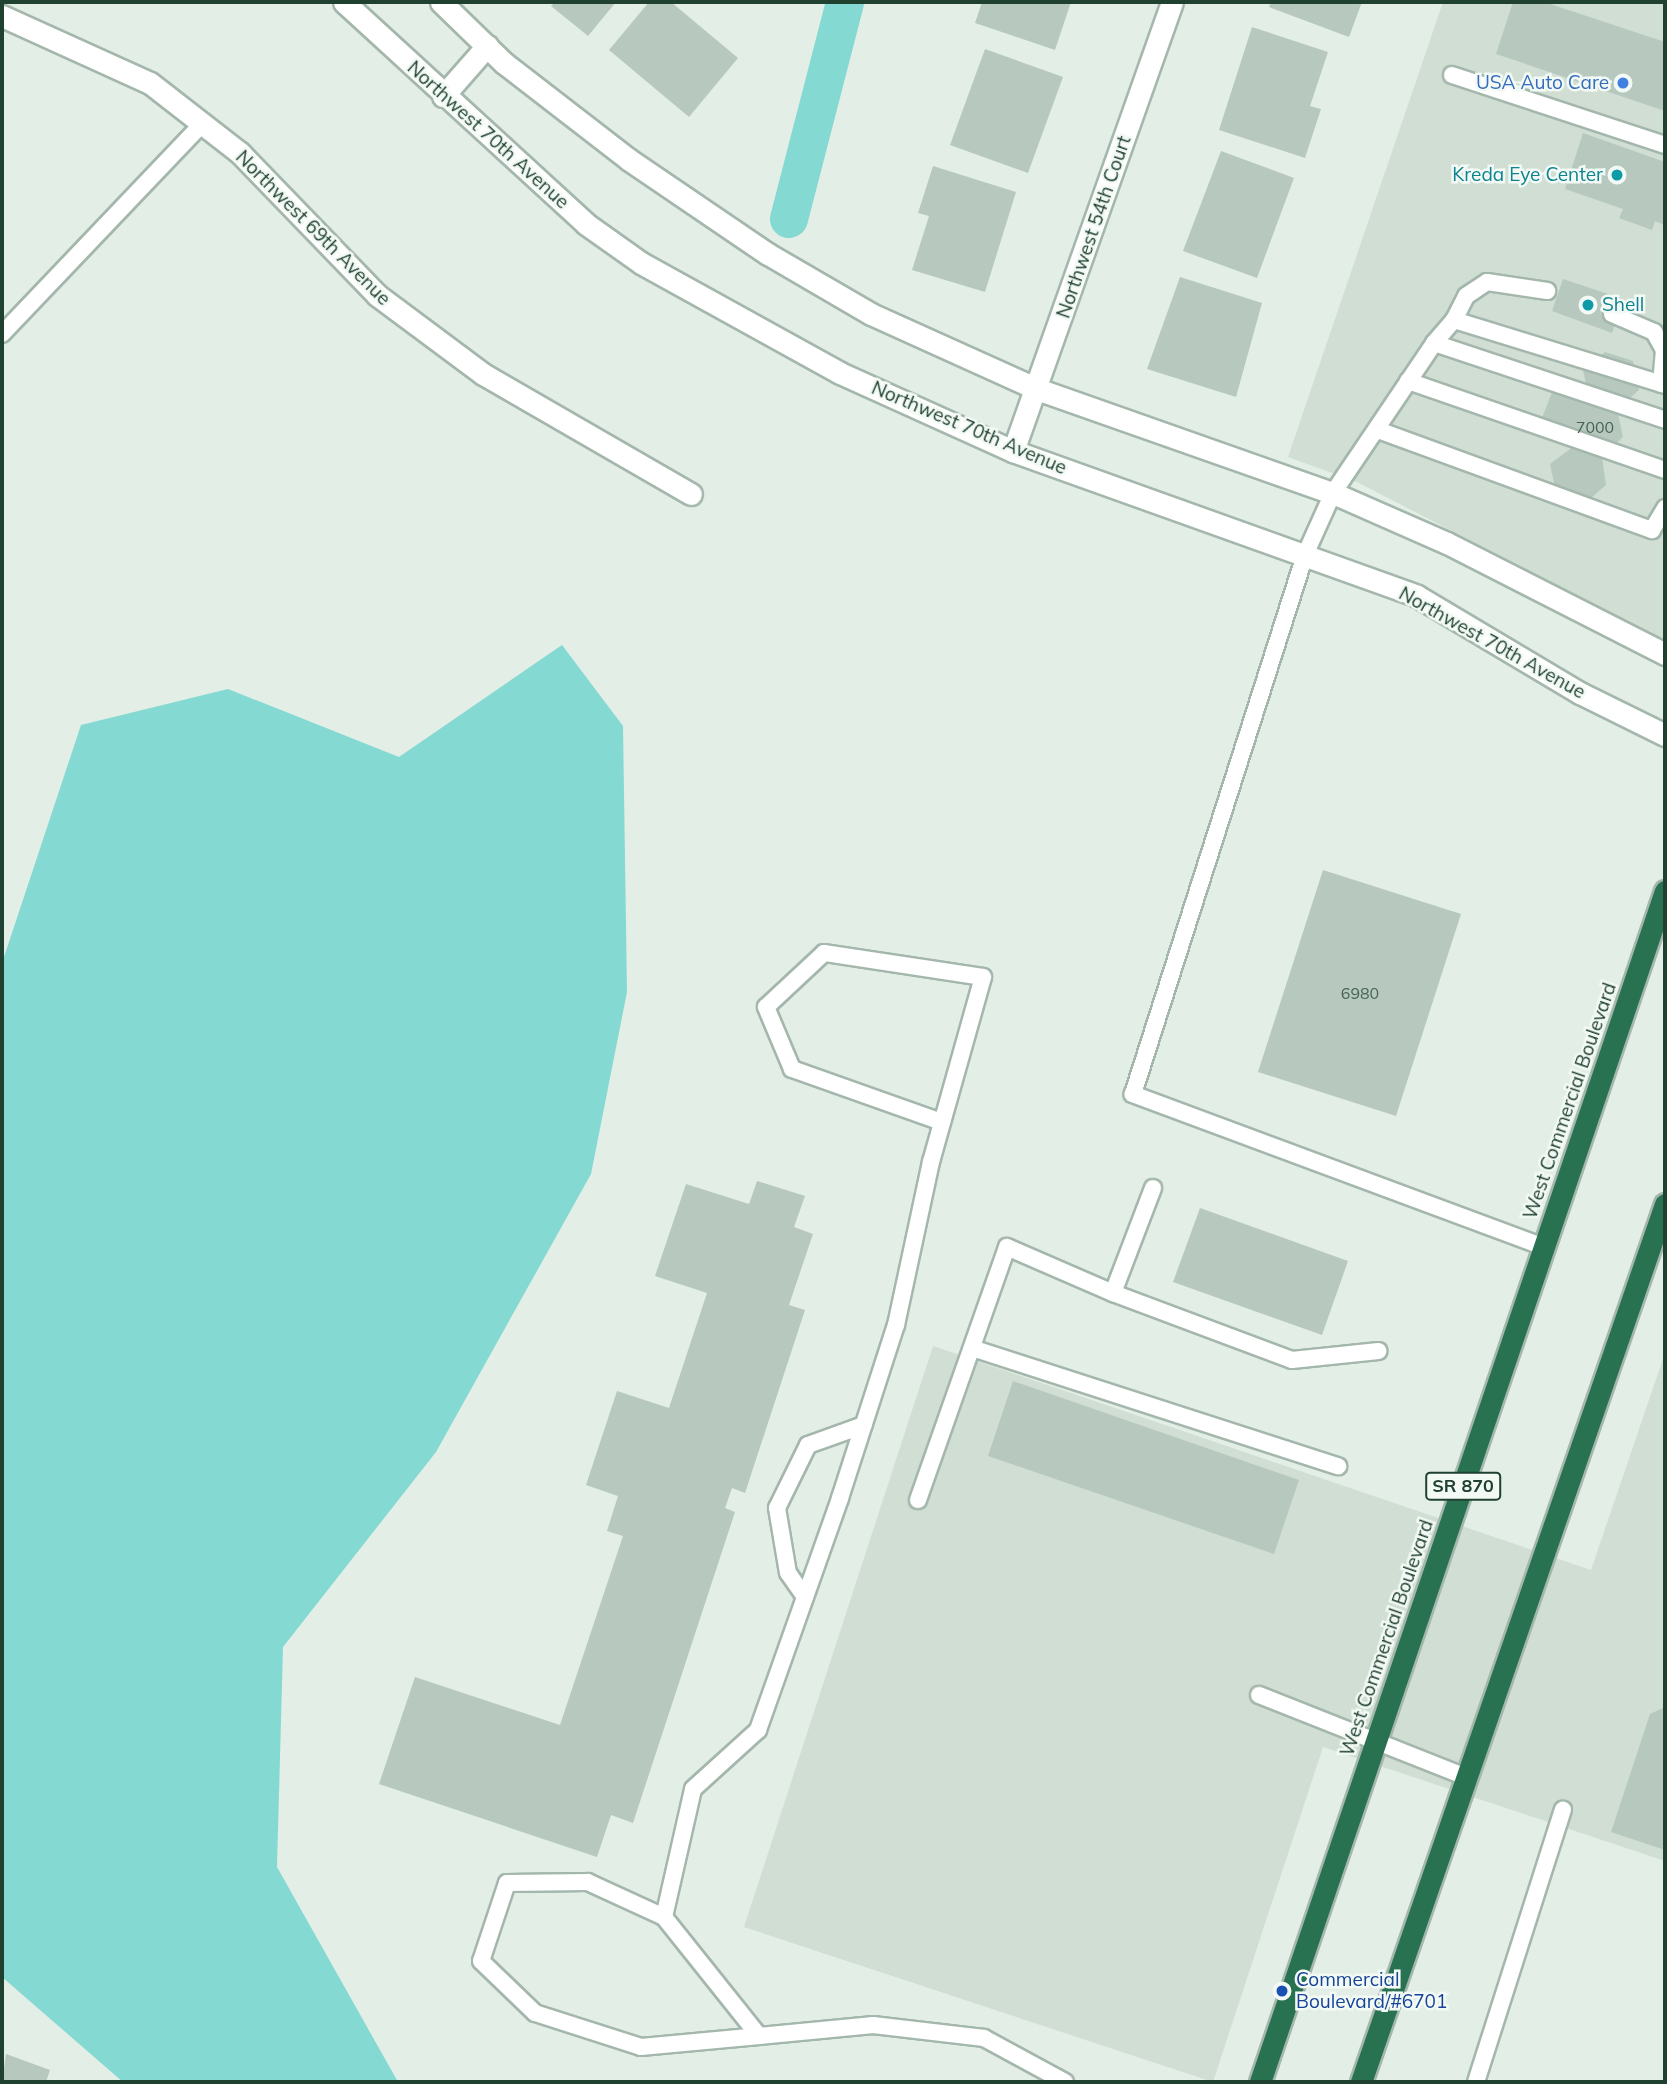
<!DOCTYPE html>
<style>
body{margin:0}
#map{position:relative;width:1667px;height:2084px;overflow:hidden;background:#e2eee6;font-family:Mulish,sans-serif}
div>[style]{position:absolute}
.built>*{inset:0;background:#d0ded4}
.water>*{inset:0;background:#84d9d2}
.canal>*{height:38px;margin:-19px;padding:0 19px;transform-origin:19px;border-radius:19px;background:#84d9d2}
.building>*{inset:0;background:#b7c9be}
.roads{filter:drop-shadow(2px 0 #a4b7ac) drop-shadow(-2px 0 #a4b7ac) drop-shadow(0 2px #a4b7ac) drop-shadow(0 -2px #a4b7ac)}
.lane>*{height:16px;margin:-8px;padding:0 8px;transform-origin:8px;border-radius:8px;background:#fff}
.street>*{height:21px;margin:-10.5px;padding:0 10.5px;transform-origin:10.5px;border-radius:10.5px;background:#fff}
.secondary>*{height:21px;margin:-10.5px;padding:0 10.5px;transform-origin:10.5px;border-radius:10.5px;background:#fff}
.highway>*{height:21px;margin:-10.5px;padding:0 10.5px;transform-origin:10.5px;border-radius:10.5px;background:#287151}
.dots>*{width:19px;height:19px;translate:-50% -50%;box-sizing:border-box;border:4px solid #f3faf5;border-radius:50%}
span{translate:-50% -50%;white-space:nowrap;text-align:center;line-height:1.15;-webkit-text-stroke:5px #f3faf5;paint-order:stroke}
.number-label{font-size:16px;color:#466354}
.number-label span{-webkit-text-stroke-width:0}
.shield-label span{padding:2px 5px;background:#f3faf5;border:2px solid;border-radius:5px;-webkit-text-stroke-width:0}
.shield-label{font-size:18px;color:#204130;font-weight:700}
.shop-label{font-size:19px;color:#366cbe}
.right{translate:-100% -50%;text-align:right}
.street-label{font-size:19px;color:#204130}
.culture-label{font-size:19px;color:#0d838f}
.left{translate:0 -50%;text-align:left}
.transit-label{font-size:19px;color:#164399}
.frame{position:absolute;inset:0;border:4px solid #204130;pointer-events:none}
</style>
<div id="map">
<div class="built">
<div style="clip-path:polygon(1443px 2px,1665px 2px,1665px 641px,1357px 482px,1288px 457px)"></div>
<div style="clip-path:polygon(933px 1346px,1591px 1570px,1665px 1353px,1665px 1861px,1323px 1747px,1213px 2082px,744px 1927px)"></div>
</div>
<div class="water">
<div style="clip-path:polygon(562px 645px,623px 726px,627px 992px,591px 1174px,436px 1452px,283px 1647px,277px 1867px,398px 2082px,123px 2082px,2px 1977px,2px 963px,81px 725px,228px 689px,399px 757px)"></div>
</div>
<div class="canal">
<div style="left:789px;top:219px;width:224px;rotate:-75.5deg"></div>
</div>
<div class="building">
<div style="clip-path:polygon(555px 2px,616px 2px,588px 36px,551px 6px)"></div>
<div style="clip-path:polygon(649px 2px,671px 2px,738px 58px,689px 117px,609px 50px)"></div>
<div style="clip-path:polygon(982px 2px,1071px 2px,1055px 50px,975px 23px)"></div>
<div style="clip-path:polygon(1271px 2px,1362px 2px,1349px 37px,1269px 7px)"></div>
<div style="clip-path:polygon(1513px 2px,1544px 2px,1665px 42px,1665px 111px,1496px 54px)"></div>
<div style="clip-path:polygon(1252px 27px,1328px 52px,1310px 106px,1321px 109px,1305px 158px,1219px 130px)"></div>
<div style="clip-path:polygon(985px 49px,1063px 77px,1028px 173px,950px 145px)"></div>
<div style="clip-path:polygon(1583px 133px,1665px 162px,1665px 225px,1655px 221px,1652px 230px,1619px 218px,1623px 209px,1565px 189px)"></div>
<div style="clip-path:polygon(1221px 151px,1294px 178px,1257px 278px,1183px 251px)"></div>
<div style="clip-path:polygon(933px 166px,1016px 192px,985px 292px,912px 270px,929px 216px,918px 213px)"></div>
<div style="clip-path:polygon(1180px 277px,1262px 303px,1236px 397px,1147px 369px)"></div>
<div style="clip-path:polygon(1563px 279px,1623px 299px,1612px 333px,1552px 311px)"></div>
<div style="clip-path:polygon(1605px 352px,1633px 361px,1639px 390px,1617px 409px,1623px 437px,1602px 457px,1606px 485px,1584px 504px,1556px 492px,1550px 464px,1574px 446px,1539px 426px,1552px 392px,1585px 403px,1589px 399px,1583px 370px)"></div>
<div style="clip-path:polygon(1323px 870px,1461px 914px,1396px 1116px,1258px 1072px)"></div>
<div style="clip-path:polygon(757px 1181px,805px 1196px,794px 1227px,813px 1234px,789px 1305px,805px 1310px,745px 1493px,732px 1488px,725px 1508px,735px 1512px,633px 1823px,611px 1815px,597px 1857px,379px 1784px,415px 1677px,560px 1725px,623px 1536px,607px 1531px,618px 1496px,586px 1485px,617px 1391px,669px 1408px,707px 1293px,655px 1276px,686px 1184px,749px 1204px)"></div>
<div style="clip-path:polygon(1200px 1208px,1348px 1261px,1322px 1335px,1173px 1282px)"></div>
<div style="clip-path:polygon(1013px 1381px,1299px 1480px,1274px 1554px,988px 1456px)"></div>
<div style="clip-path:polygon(1665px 1707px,1665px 1850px,1611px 1832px,1650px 1714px)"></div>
<div style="clip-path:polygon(6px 2054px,50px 2070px,46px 2082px,2px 2082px)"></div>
</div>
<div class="roads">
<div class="lane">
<div style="left:1452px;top:75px;width:224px;rotate:18.2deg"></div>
<div style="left:1612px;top:314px;width:46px;rotate:23.2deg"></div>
<div style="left:1654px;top:332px;width:21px;rotate:61deg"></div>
<div style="left:1664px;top:350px;width:34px;rotate:95deg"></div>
<div style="left:1454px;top:320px;width:27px;rotate:-63deg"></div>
<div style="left:1466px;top:296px;width:25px;rotate:-34deg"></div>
<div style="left:1487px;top:282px;width:61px;rotate:8.5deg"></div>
<div style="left:2px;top:334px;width:290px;rotate:-46.4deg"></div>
<div style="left:1434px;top:343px;width:243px;rotate:18.4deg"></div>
<div style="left:1408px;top:381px;width:272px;rotate:19.1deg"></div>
<div style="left:1378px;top:430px;width:292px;rotate:20.1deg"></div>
<div style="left:1652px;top:530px;width:26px;rotate:-59deg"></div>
<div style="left:1153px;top:1188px;width:112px;rotate:110.9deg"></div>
<div style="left:1113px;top:1293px;width:191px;rotate:20.5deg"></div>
<div style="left:1292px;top:1360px;width:87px;rotate:-5.9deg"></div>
<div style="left:1544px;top:1247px;width:439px;rotate:-159.6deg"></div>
<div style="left:1133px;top:1094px;width:566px;rotate:-72.3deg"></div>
<div style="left:1305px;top:555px;width:68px;rotate:-65.7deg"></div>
<div style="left:1333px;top:493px;width:181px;rotate:-56deg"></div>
<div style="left:1434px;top:343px;width:30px;rotate:-49deg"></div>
<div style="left:1454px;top:320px;width:221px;rotate:17.1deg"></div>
<div style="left:972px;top:1348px;width:385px;rotate:17.9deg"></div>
<div style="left:918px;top:1500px;width:268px;rotate:-70.6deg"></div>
<div style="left:1007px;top:1247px;width:116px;rotate:23.5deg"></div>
<div style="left:805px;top:1597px;width:29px;rotate:-125deg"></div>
<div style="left:788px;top:1573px;width:66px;rotate:-99.6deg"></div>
<div style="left:777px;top:1508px;width:70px;rotate:-63.8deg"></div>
<div style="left:808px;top:1445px;width:59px;rotate:-19.7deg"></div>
<div style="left:1259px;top:1695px;width:226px;rotate:21.6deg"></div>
<div style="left:664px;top:1917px;width:131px;rotate:-77.2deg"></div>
<div style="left:693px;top:1789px;width:88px;rotate:-42.2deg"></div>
<div style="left:758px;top:1730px;width:246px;rotate:-70.5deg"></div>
<div style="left:840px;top:1498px;width:182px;rotate:-72.1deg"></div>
<div style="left:896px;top:1325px;width:167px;rotate:-77.9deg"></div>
<div style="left:931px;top:1162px;width:192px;rotate:-74.3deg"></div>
<div style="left:983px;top:977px;width:161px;rotate:-171.4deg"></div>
<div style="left:824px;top:953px;width:79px;rotate:137deg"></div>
<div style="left:766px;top:1007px;width:67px;rotate:67.2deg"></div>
<div style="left:792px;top:1069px;width:159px;rotate:19.5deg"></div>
<div style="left:759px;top:2036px;width:152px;rotate:-128.6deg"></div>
<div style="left:664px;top:1917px;width:84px;rotate:-155.3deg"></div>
<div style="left:588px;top:1882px;width:81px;rotate:179.3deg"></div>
<div style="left:507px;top:1883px;width:82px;rotate:108.4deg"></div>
<div style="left:481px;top:1961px;width:75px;rotate:43.9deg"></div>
<div style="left:535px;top:2013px;width:111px;rotate:17.8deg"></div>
<div style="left:641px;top:2047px;width:119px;rotate:-5.3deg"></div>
<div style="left:759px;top:2036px;width:115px;rotate:-5.5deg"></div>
<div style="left:873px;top:2025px;width:112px;rotate:6.7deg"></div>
<div style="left:984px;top:2038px;width:92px;rotate:28.5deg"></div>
<div style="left:1476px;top:2082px;width:286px;rotate:-72.3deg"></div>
</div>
<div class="street">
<div style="left:2px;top:16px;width:162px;rotate:24.4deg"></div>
<div style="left:150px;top:83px;width:114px;rotate:37.9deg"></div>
<div style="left:240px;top:153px;width:197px;rotate:46deg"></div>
<div style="left:377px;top:295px;width:132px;rotate:36.7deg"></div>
<div style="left:483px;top:374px;width:240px;rotate:30deg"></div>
<div style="left:1013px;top:451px;width:476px;rotate:-70.5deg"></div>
</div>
<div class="secondary">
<div style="left:344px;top:2px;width:328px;rotate:42.5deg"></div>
<div style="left:586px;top:224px;width:67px;rotate:35.3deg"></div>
<div style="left:641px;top:263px;width:227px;rotate:28.9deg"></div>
<div style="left:840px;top:373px;width:190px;rotate:24.3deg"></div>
<div style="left:1013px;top:451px;width:429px;rotate:19.7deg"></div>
<div style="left:1417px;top:596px;width:190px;rotate:30.8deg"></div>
<div style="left:1580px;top:693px;width:95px;rotate:26.3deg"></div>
<div style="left:441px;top:2px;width:88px;rotate:44.1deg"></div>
<div style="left:504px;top:63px;width:157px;rotate:37.7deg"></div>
<div style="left:628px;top:159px;width:169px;rotate:34.2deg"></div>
<div style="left:768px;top:254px;width:119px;rotate:30.2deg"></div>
<div style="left:871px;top:314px;width:182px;rotate:24.3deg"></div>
<div style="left:1037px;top:389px;width:314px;rotate:19.4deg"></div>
<div style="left:1333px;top:493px;width:124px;rotate:23.7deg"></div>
<div style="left:1447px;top:543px;width:245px;rotate:27deg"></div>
<div style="left:443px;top:96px;width:67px;rotate:-48.7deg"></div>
</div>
<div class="highway">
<div style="left:1260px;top:2082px;width:1258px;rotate:-71.22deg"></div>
<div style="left:1361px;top:2082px;width:929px;rotate:-70.9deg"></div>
</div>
</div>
<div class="dots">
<div style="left:1623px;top:83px;background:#3f7fe0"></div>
<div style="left:1617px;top:175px;background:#0f9aa8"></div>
<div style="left:1588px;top:305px;background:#0f9aa8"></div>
<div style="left:1282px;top:1991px;background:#1a4fb4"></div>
</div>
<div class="number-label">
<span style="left:1595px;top:427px">7000</span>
<span style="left:1360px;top:993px">6980</span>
</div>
<div class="shield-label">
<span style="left:1463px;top:1486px">SR 870</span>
</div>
<div class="shop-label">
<span class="right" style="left:1609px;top:83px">USA Auto Care</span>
</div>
<div class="street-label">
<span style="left:488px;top:135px;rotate:42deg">Northwest 70th Avenue</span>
<span style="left:1094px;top:227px;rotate:-71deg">Northwest 54th Court</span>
<span style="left:313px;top:228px;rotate:45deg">Northwest 69th Avenue</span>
<span style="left:969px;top:428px;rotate:23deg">Northwest 70th Avenue</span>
<span style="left:1492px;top:643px;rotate:29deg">Northwest 70th Avenue</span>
<span style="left:1570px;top:1101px;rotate:-71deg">West Commercial Boulevard</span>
<span style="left:1387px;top:1638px;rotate:-71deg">West Commercial Boulevard</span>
</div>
<div class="culture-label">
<span class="right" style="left:1603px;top:175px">Kreda Eye Center</span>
<span class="left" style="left:1602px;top:305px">Shell</span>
</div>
<div class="transit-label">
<span class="left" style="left:1296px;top:1991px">Commercial<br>Boulevard/#6701</span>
</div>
<div class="frame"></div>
</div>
